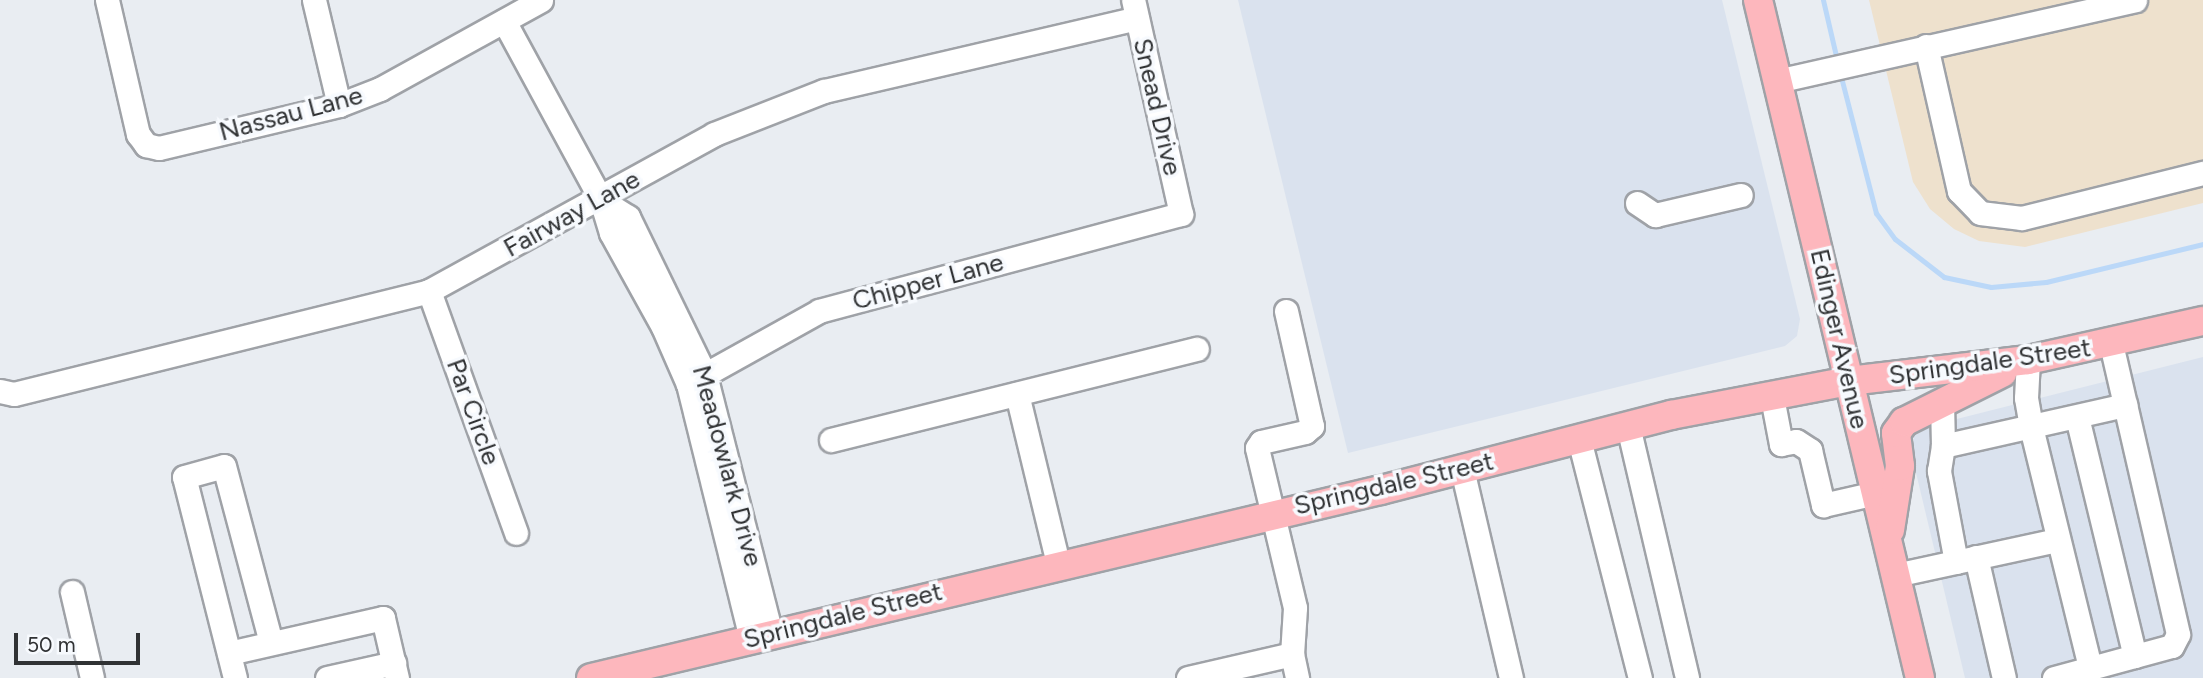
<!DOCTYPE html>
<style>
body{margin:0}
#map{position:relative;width:2203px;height:678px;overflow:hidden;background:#e9edf2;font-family:Figtree,sans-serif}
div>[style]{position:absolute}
.built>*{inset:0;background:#dae2ee}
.education>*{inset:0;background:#eee1cd}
.stream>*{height:5px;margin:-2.5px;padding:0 2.5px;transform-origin:2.5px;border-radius:2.5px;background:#bbd8f8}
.roads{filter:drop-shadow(2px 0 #9fa2a7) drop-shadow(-2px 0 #9fa2a7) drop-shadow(0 2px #9fa2a7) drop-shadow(0 -2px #9fa2a7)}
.minor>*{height:23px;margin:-11.5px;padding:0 11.5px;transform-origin:11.5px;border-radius:11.5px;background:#fff}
.major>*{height:28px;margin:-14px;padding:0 14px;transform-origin:14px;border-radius:14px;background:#fdb7bd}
span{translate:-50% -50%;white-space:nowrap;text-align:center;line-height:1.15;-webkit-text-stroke:7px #f7fafe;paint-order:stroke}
.street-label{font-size:26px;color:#303234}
.scale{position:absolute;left:14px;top:633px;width:126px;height:32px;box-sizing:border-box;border:4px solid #303234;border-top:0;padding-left:9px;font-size:21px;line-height:24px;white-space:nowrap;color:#303234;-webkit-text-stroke:5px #f7fafe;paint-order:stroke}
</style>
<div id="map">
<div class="built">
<div style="clip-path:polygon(1238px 0,1722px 0,1800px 319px,1797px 336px,1785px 346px,1348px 453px)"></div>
<div style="clip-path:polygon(2203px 357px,2203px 678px,1965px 678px,1912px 456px,1914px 436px,1933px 425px)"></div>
</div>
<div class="education">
<div style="clip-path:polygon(1869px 0,2203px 0,2203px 203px,2025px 247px,1979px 241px,1954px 229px,1930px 209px,1913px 182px)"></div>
</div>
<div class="stream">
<div style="left:1823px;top:0;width:62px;rotate:76.9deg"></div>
<div style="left:1840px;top:73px;width:145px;rotate:75.6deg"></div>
<div style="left:1876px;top:213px;width:32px;rotate:54deg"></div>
<div style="left:1895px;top:239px;width:62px;rotate:37.8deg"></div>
<div style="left:1944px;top:277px;width:48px;rotate:12deg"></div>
<div style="left:1991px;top:287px;width:55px;rotate:-5.2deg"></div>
<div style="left:2046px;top:282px;width:162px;rotate:-13.6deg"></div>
</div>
<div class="roads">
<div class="minor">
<div style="left:107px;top:0;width:138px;rotate:77deg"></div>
<div style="left:138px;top:134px;width:14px;rotate:54deg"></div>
<div style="left:146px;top:145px;width:13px;rotate:13deg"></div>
<div style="left:159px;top:148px;width:185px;rotate:-13.4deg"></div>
<div style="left:339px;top:105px;width:44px;rotate:-21.3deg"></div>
<div style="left:380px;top:89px;width:184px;rotate:-28.9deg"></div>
<div style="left:314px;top:0;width:108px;rotate:76.6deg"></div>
<div style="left:504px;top:21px;width:204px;rotate:61.5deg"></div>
<div style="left:601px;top:200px;width:34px;rotate:73deg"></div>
<div style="left:611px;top:233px;width:107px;rotate:61deg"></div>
<div style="left:663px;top:327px;width:62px;rotate:66.3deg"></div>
<div style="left:688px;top:384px;width:263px;rotate:76.1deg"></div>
<div style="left:1926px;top:46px;width:149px;rotate:77.2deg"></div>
<div style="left:1959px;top:191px;width:30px;rotate:46deg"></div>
<div style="left:1980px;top:213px;width:42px;rotate:6.8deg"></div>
<div style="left:2022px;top:218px;width:187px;rotate:-14deg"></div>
<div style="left:1777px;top:81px;width:367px;rotate:-12.7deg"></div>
<div style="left:601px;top:200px;width:32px;rotate:32deg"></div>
<div style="left:628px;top:217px;width:176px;rotate:64deg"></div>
<div style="left:705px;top:375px;width:267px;rotate:75.7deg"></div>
<div style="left:1637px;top:203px;width:22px;rotate:34deg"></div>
<div style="left:1655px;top:215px;width:88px;rotate:-13.1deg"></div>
<div style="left:429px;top:291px;width:257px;rotate:70.2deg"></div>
<div style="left:1286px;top:311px;width:118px;rotate:77.3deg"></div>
<div style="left:1312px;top:426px;width:9px;rotate:139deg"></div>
<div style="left:1305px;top:432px;width:45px;rotate:167.2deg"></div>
<div style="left:1261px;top:442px;width:7px;rotate:124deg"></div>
<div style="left:1257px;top:448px;width:164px;rotate:76.6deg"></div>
<div style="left:1295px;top:608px;width:46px;rotate:93.7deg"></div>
<div style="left:1292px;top:654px;width:25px;rotate:78deg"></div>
<div style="left:2028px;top:360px;width:38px;rotate:93deg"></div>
<div style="left:2026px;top:398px;width:29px;rotate:80deg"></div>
<div style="left:2031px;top:427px;width:248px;rotate:76.2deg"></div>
<div style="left:688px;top:384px;width:150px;rotate:-29.1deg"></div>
<div style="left:819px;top:311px;width:375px;rotate:-15deg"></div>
<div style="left:1181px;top:214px;width:219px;rotate:-102.6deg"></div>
<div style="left:0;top:391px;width:14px;rotate:12deg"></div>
<div style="left:14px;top:394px;width:428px;rotate:-13.9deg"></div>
<div style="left:429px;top:291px;width:325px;rotate:-28.8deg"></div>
<div style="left:714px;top:134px;width:118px;rotate:-21.4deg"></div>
<div style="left:824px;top:91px;width:321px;rotate:-13.1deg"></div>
<div style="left:1017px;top:394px;width:175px;rotate:76.4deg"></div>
<div style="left:1772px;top:397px;width:48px;rotate:79.2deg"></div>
<div style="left:1781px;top:444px;width:15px;rotate:-11deg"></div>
<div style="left:1796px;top:441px;width:17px;rotate:33deg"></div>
<div style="left:1810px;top:450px;width:57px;rotate:76.7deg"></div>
<div style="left:1823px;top:505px;width:54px;rotate:-12.8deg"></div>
<div style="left:1942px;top:402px;width:44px;rotate:88.7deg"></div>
<div style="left:2077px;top:417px;width:246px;rotate:76.4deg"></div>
<div style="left:1628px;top:426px;width:259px;rotate:76.8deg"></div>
<div style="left:1579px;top:439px;width:247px;rotate:75.7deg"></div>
<div style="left:831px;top:440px;width:377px;rotate:-14deg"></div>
<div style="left:1462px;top:469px;width:215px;rotate:76.8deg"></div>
<div style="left:1976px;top:557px;width:124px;rotate:77deg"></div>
<div style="left:1956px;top:562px;width:93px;rotate:-100.6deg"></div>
<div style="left:1939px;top:471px;width:25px;rotate:-81deg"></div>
<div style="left:1943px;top:446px;width:187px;rotate:-12.7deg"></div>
<div style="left:1895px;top:575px;width:166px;rotate:-12.2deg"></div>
<div style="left:72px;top:592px;width:88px;rotate:76.9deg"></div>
<div style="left:229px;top:653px;width:158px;rotate:-12.8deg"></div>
<div style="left:383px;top:618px;width:62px;rotate:76.9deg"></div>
<div style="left:235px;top:678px;width:207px;rotate:-104.2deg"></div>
<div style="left:184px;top:477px;width:41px;rotate:-15.4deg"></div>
<div style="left:224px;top:466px;width:183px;rotate:75.1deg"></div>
<div style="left:327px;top:678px;width:69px;rotate:-12.6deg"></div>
<div style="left:1188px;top:678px;width:107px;rotate:-13deg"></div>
<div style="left:2054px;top:678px;width:122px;rotate:-15.2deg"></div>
<div style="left:2172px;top:646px;width:13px;rotate:-63deg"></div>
<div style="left:2178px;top:634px;width:298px;rotate:-103deg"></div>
</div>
<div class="major">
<div style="left:1758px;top:0;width:697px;rotate:76.56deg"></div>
<div style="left:1890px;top:530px;width:65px;rotate:-81.1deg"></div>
<div style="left:1900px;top:466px;width:33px;rotate:-97deg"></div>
<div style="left:1896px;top:433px;width:14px;rotate:-54deg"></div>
<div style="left:1904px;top:422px;width:110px;rotate:-26.6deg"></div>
<div style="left:591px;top:678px;width:812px;rotate:-13.39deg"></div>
<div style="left:1381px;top:490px;width:300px;rotate:-14.5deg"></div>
<div style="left:1671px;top:415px;width:181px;rotate:-10.8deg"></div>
<div style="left:1849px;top:381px;width:180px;rotate:-6.7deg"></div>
<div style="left:2028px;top:360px;width:179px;rotate:-12.6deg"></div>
</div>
</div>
<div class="street-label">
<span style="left:1157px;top:107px;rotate:77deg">Snead Drive</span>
<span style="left:291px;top:114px;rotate:-15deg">Nassau Lane</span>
<span style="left:572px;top:214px;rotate:-29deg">Fairway Lane</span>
<span style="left:928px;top:282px;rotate:-15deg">Chipper Lane</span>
<span style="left:1839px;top:339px;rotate:77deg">Edinger Avenue</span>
<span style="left:1990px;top:362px;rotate:-8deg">Springdale Street</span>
<span style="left:473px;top:412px;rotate:70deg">Par Circle</span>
<span style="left:727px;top:466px;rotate:75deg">Meadowlark Drive</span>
<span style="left:1394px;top:484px;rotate:-13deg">Springdale Street</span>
<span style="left:843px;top:616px;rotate:-14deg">Springdale Street</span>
</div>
<div class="scale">50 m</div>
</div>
